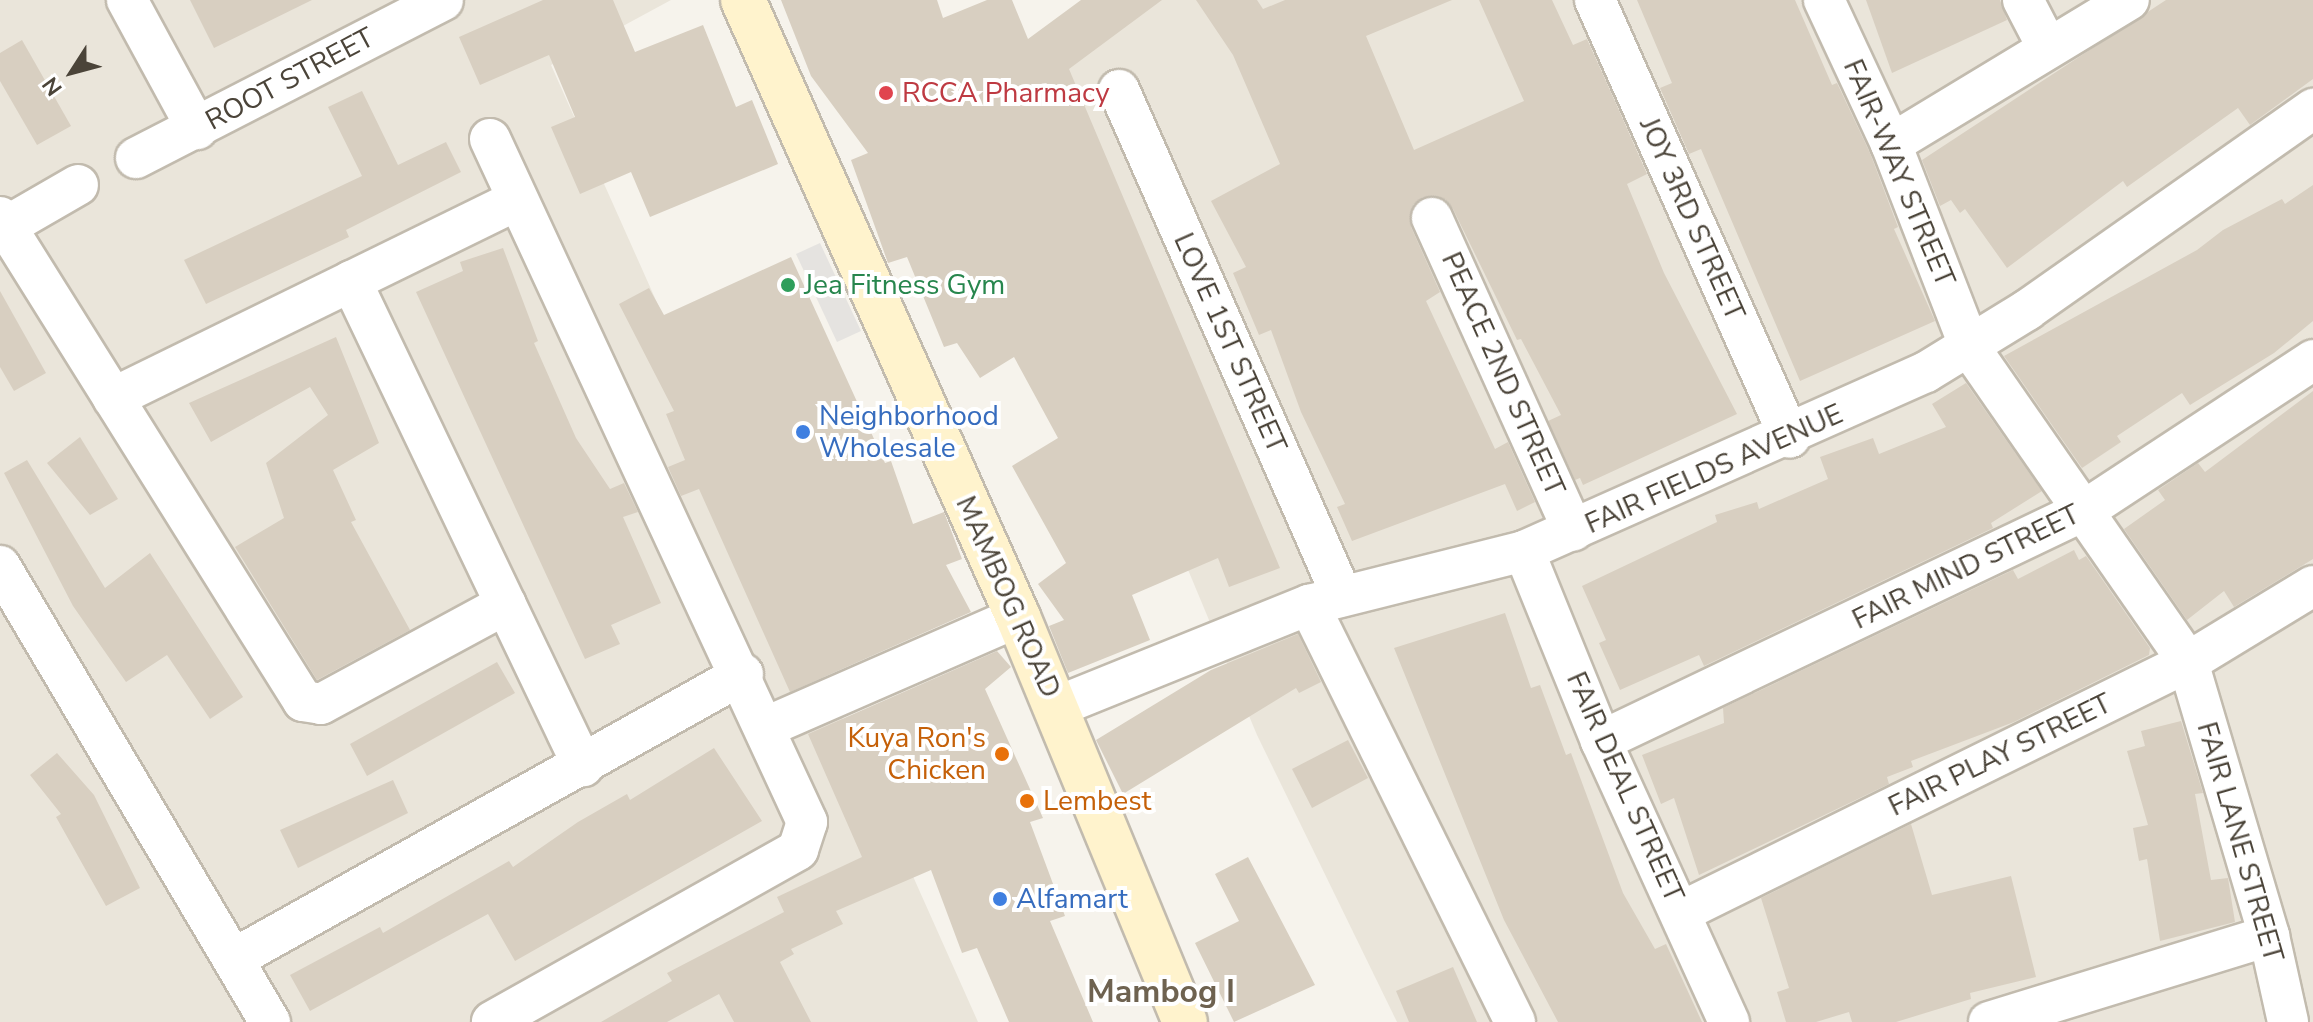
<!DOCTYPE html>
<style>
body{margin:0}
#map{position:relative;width:2313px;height:1022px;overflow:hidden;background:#f6f3ec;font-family:"Nunito Sans",sans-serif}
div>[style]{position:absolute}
.residential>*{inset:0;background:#eae5da}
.parking>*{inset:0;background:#e5e3e0}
.building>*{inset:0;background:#d8cfc1}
.roads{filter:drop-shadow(2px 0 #c2bbae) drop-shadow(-2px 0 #c2bbae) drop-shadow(0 2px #c2bbae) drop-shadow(0 -2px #c2bbae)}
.minor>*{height:40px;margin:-20px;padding:0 20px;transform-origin:20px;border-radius:20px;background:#fff}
.secondary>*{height:44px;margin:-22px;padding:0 22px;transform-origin:22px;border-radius:22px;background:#fff3cd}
.dots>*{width:22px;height:22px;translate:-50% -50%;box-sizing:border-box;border:4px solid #fff;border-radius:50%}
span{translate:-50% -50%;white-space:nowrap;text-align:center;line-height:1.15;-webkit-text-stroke:8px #fff;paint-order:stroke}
.street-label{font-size:28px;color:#4b4439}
.health-label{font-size:28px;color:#be3a42}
.left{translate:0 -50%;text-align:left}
.leisure-label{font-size:28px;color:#27864d}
.shop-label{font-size:28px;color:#366cbe}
.food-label{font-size:28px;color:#c56008}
.right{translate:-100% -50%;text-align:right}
.quarter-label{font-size:32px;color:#6e6250;font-weight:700}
.north{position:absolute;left:32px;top:32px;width:80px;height:80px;-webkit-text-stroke:6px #fff;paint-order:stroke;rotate:234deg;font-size:22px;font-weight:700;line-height:32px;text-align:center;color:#4b4439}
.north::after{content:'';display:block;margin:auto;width:28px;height:36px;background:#4b4439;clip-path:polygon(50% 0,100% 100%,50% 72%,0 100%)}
</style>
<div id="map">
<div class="residential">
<div style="clip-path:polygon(0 0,671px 0,551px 65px,978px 1022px,0 1022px)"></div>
<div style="clip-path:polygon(1160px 0,2313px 0,2313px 1022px,1397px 1022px,1257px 735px,999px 117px)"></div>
</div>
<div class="parking">
<div style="clip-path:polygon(820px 243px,861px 331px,837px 342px,796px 254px)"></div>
</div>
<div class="building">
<div style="clip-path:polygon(190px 0,312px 0,214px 48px)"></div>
<div style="clip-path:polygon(543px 0,613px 0,635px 52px,703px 25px,736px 107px,752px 100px,778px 164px,650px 217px,631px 172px,580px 194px,551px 127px,575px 117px,549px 55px,480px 85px,459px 37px)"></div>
<div style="clip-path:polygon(781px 0,937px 0,943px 18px,987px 0,1012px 0,1028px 39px,1081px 0,1162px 0,1069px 69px,1280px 568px,1229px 587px,1218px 558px,1132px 595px,1150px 640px,1068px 673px,1049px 626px,1064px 620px,1038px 584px,1066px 563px,1012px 466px,1058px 438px,1014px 357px,980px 378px,957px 343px,944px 347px,907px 257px,888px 263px,851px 160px,868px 153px,811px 76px)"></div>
<div style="clip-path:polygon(1196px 0,1257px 0,1263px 9px,1285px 0,1452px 0,1366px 36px,1414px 150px,1524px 101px,1479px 0,1552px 0,1573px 45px,1587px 39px,1618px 108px,1647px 174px,1627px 184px,1664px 273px,1737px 414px,1583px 485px,1580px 478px,1575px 480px,1548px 421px,1561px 415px,1521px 339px,1517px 340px,1453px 209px,1445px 199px,1423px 197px,1413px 205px,1411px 227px,1440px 292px,1426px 301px,1495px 449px,1508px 442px,1535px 502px,1517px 511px,1505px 484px,1352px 541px,1337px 507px,1345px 504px,1301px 412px,1271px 330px,1259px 335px,1233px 273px,1246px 267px,1211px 201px,1280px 164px,1233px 55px)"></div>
<div style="clip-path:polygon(1637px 0,1795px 0,1832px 85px,1837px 83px,1870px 153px,1898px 227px,1894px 229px,1935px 321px,1800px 381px,1701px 149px,1689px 154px,1660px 88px,1672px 83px)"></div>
<div style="clip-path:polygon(1866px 0,2000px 0,2007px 20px,1892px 73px)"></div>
<div style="clip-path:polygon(2166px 0,2313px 0,2313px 79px,2250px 125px,2238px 108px,2127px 187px,2123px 181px,2007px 268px,1965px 209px,1960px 213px,1951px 200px,1940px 206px,1922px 160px)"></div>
<div style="clip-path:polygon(22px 40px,71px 126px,37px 145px,0 81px,0 53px)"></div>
<div style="clip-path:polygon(362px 91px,398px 165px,446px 142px,461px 172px,346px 230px,349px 237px,206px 304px,184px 260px,362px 176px,328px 107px)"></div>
<div style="clip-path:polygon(2313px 185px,2313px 321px,2274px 353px,2190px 405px,2182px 393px,2117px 436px,2121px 442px,2082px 468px,2004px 356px,2197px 250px,2223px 230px,2282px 199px,2285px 204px)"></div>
<div style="clip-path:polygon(503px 248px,538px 341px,534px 343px,576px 438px,610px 489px,624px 483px,638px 512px,623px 517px,661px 603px,611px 625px,620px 644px,585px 659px,416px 292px,463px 271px,460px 262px)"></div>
<div style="clip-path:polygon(791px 257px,885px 463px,891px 461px,913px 524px,944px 512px,962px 559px,946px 565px,971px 612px,790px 692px,699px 489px,681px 496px,668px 467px,685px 460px,666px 414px,674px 411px,619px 304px,649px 288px,664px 315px)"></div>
<div style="clip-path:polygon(0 291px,46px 373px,14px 391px,0 367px)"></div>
<div style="clip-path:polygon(336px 337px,379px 443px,333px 470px,356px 520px,351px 522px,410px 630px,317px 680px,235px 547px,284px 518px,266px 463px,328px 415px,310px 387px,211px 442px,189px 403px)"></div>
<div style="clip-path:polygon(1966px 383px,2042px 491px,1991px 523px,1993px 528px,1704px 666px,1699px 655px,1620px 690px,1599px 643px,1606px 640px,1582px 586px,1717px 522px,1715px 515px,1757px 502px,1759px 509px,1828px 479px,1820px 457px,1873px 438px,1879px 454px,1946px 427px,1932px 404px)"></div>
<div style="clip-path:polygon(2313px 391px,2313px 559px,2234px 607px,2224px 591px,2187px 620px,2124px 529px,2165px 500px,2158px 490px,2198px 463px,2205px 472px)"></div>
<div style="clip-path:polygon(80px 437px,118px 499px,90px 515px,47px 463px)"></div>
<div style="clip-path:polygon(27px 460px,105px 588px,150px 553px,243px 697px,210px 719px,167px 655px,126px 682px,73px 606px,4px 473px)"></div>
<div style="clip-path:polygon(2074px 550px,2079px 560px,2086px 556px,2150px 648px,2149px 655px,2014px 722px,1911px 761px,1913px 767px,1887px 777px,1889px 784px,1699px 875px,1674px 798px,1661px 804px,1642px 755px,1724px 723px,1723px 708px,2013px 570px,2018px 579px)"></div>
<div style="clip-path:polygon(1505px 613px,1531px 688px,1540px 685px,1566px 755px,1571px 753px,1623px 893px,1655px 949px,1666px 944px,1702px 1022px,1558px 1022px,1504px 920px,1394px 648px)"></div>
<div style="clip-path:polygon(1298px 634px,1321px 682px,1299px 693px,1296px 688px,1123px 794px,1096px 740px,1211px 670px)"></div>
<div style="clip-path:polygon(997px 651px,1011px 667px,985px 689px,1043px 818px,1030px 822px,1065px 916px,1050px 921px,1093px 1022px,1009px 1022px,977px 948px,962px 953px,931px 870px,836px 911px,843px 924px,791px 949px,794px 954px,780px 962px,811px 1022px,734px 1022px,719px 994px,667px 1022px,601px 1022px,672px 981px,667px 973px,784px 912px,777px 897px,862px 857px,808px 734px)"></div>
<div style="clip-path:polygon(497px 662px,515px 693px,367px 776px,350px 744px)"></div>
<div style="clip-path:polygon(2181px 721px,2203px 793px,2195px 794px,2211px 880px,2228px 878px,2235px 922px,2160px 941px,2147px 859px,2139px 861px,2133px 828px,2148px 825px,2127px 751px,2145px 746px,2141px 731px)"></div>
<div style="clip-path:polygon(1348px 740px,1368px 778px,1312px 808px,1292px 769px)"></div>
<div style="clip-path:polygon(714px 748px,762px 821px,515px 961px,488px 914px,310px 1011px,290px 975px,380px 927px,383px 933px,509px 861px,513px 867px,578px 822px,627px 794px,630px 800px)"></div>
<div style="clip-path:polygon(57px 753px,94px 795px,140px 888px,106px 906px,56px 817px,61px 814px,30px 775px)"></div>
<div style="clip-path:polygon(393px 780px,408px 813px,298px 868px,280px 830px)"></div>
<div style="clip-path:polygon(1911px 824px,1932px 895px,2011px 876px,2036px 977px,1970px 993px,1971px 999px,1896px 1022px,1852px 1022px,1849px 1012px,1816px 1022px,1786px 1022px,1777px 992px,1789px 988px,1761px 898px)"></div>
<div style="clip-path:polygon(1248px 857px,1315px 985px,1234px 1022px,1195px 943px,1239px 921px,1215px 874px)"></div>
<div style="clip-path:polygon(1453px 967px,1477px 1022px,1409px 1022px,1396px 991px)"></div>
</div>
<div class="roads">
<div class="minor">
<div style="left:127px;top:0;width:147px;rotate:61.5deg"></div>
<div style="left:1595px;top:0;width:479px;rotate:66deg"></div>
<div style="left:1824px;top:0;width:159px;rotate:65deg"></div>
<div style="left:1891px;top:144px;width:219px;rotate:68.8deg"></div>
<div style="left:1970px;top:348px;width:382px;rotate:55.2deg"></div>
<div style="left:2188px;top:662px;width:286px;rotate:73.5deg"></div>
<div style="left:2269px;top:936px;width:88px;rotate:77.5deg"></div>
<div style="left:2023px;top:0;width:54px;rotate:62.5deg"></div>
<div style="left:1119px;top:90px;width:553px;rotate:66.22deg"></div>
<div style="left:490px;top:139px;width:753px;rotate:65.1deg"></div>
<div style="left:807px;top:822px;width:29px;rotate:108deg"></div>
<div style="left:798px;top:850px;width:351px;rotate:150.7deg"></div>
<div style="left:1891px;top:144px;width:278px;rotate:-31.2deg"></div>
<div style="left:136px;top:158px;width:345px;rotate:-27.2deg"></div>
<div style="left:0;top:217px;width:571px;rotate:57.95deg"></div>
<div style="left:303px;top:701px;width:18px;rotate:9deg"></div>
<div style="left:321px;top:704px;width:210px;rotate:-28.4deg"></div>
<div style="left:1432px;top:218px;width:343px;rotate:65.7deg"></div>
<div style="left:0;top:230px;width:90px;rotate:-30deg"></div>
<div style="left:351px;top:281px;width:538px;rotate:64.44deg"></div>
<div style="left:113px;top:398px;width:450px;rotate:-26.1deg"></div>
<div style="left:1524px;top:551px;width:205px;rotate:67.9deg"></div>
<div style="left:1601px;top:741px;width:309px;rotate:65.5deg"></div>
<div style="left:0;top:566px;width:530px;rotate:59.37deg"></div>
<div style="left:1309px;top:605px;width:465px;rotate:63.7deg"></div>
<div style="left:1056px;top:707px;width:273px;rotate:-22deg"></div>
<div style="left:1309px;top:605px;width:222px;rotate:-14.1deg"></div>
<div style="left:1524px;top:551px;width:440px;rotate:-24deg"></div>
<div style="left:1926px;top:372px;width:119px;rotate:-31.5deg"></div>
<div style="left:2027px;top:310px;width:350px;rotate:-35.1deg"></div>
<div style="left:766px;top:727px;width:275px;rotate:-23.6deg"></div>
<div style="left:1601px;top:741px;width:536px;rotate:-25.51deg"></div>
<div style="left:2085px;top:510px;width:273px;rotate:-33.3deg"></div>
<div style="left:1681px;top:912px;width:565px;rotate:-26.25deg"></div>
<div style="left:2188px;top:662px;width:146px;rotate:-31.3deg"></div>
<div style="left:235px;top:958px;width:582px;rotate:-29.21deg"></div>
<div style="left:1989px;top:1022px;width:293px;rotate:-17.1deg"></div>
</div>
<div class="secondary">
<div style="left:743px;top:0;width:676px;rotate:65.98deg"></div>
<div style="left:1018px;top:617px;width:438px;rotate:67.6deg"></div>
</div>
</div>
<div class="dots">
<div style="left:886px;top:93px;background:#e0444e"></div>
<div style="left:788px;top:285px;background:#2e9e5b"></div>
<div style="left:803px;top:432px;background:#3f7fe0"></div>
<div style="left:1002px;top:754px;background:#e8710a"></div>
<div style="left:1027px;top:801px;background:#e8710a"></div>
<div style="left:1000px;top:899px;background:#3f7fe0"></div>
</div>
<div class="street-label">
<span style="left:290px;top:79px;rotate:-28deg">ROOT STREET</span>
<span style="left:1899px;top:173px;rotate:67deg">FAIR-WAY STREET</span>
<span style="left:1692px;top:219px;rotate:66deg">JOY 3RD STREET</span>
<span style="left:1230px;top:343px;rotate:66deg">LOVE 1ST STREET</span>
<span style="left:1503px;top:374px;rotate:66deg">PEACE 2ND STREET</span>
<span style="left:1714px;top:469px;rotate:-24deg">FAIR FIELDS AVENUE</span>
<span style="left:1966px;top:567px;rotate:-26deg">FAIR MIND STREET</span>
<span style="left:1008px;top:597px;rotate:66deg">MAMBOG ROAD</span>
<span style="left:2000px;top:755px;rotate:-26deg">FAIR PLAY STREET</span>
<span style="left:1625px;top:787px;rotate:66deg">FAIR DEAL STREET</span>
<span style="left:2240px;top:842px;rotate:74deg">FAIR LANE STREET</span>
</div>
<div class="health-label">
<span class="left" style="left:902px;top:93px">RCCA Pharmacy</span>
</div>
<div class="leisure-label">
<span class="left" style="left:804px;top:285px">Jea Fitness Gym</span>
</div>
<div class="shop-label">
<span class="left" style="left:819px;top:432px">Neighborhood<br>Wholesale</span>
<span class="left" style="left:1016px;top:899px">Alfamart</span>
</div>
<div class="food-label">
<span class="right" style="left:986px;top:754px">Kuya Ron's<br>Chicken</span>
<span class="left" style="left:1043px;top:801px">Lembest</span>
</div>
<div class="quarter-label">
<span style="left:1161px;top:992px">Mambog I</span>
</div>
<div class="north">N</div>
</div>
